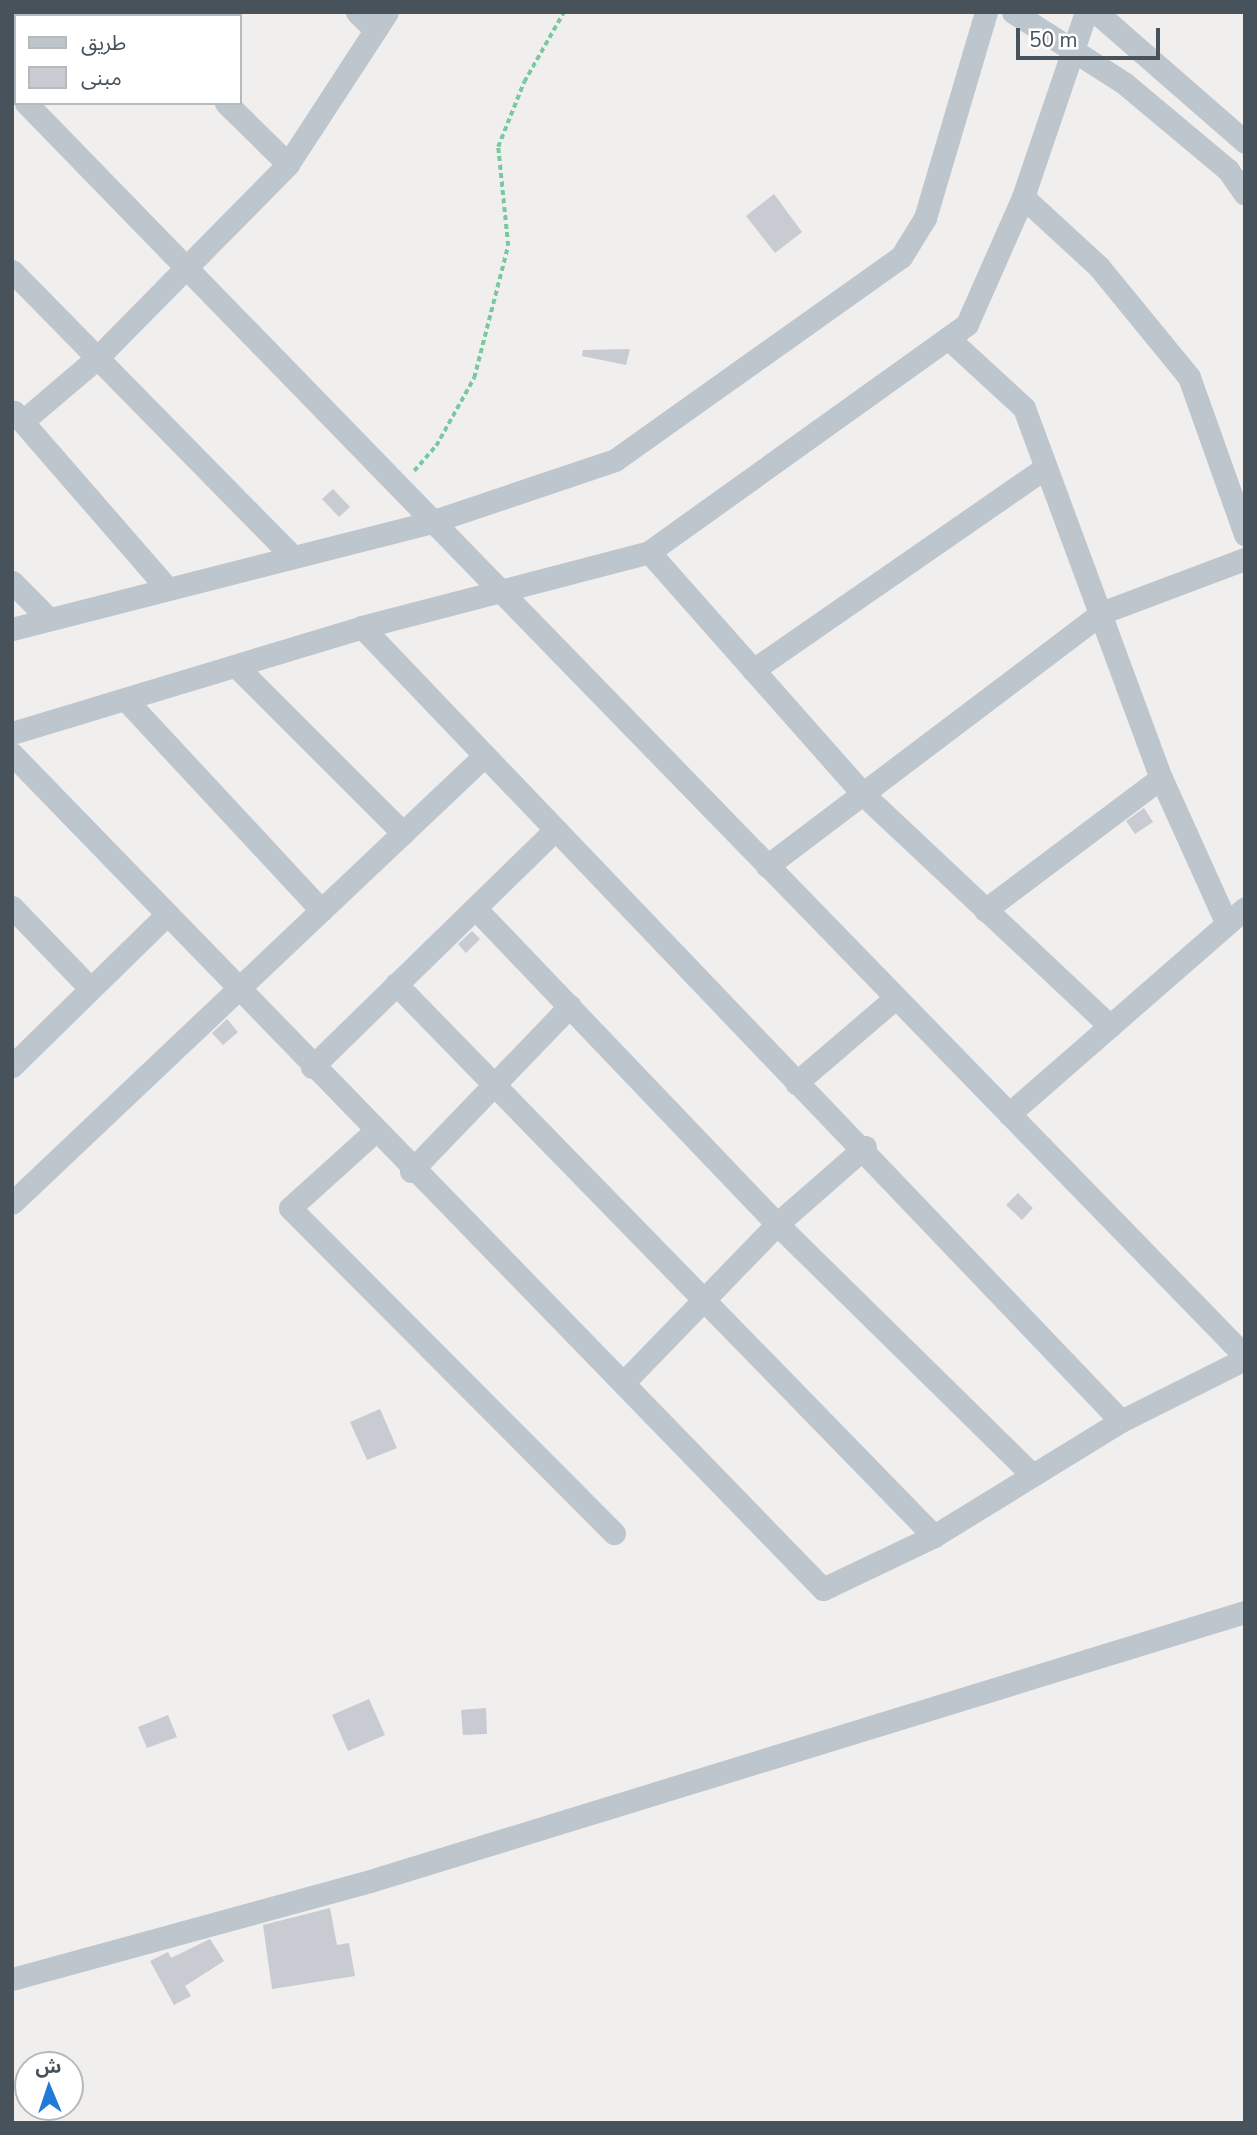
<!DOCTYPE html>
<meta charset="utf-8">
<style>
body{margin:0}
#map{position:relative;width:1257px;height:2135px;overflow:hidden;background:#f1eeee;font-family:"Nunito Sans","Noto Sans Arabic",sans-serif}
div>[style]{position:absolute}
.building>*{inset:0;background:#c8cbd1}
.path>*{height:3.5px;margin-top:-1.75px;transform-origin:0;background:repeating-linear-gradient(90deg,#78c99e 0 5px,transparent 0 8.5px)}
.minor>*{height:23px;margin:-11.5px;padding:0 11.5px;transform-origin:11.5px;border-radius:11.5px;background:#bdc6cd}
span{translate:-50% -50%;white-space:nowrap;text-align:center;line-height:1.15;-webkit-text-stroke:5px #fff;paint-order:stroke}
.frame{position:absolute;inset:0;border:14px solid #47525b;pointer-events:none}
.legend{position:absolute;left:14px;top:14px;width:228px;height:91px;box-sizing:border-box;background:#fff;border:2px solid #b5babd;margin:0;padding:9px 12px;list-style:none;font-size:21px;color:#47525b}
.legend li{display:flex;align-items:center;gap:14px;height:35px}
.legend b{width:35px;border:2px solid #b5babd}
.north{position:absolute;left:14px;top:2051px;width:70px;height:70px;box-sizing:border-box;background:#fff;border:2px solid #b5babd;border-radius:50%;rotate:358deg;font-size:19px;font-weight:700;line-height:28px;text-align:center;color:#47525b}
.north::after{content:'';display:block;margin:auto;width:24px;height:32px;background:#2279d7;clip-path:polygon(50% 0,100% 100%,50% 72%,0 100%)}
.scale{position:absolute;left:1016px;top:28px;width:144px;height:32px;box-sizing:border-box;border:4px solid #47525b;border-top:0;padding-left:9px;font-size:21px;line-height:24px;white-space:nowrap;color:#47525b;-webkit-text-stroke:5px #fff;paint-order:stroke}
</style>
<div id="map">
<div class="building">
<div style="clip-path:polygon(774px 194px,802px 232px,775px 253px,746px 216px)"></div>
<div style="clip-path:polygon(630px 349px,626px 365px,582px 356px,583px 350px)"></div>
<div style="clip-path:polygon(333px 489px,350px 507px,339px 517px,322px 499px)"></div>
<div style="clip-path:polygon(1144px 808px,1153px 822px,1135px 834px,1126px 821px)"></div>
<div style="clip-path:polygon(472px 931px,480px 939px,466px 953px,458px 944px)"></div>
<div style="clip-path:polygon(227px 1019px,238px 1032px,223px 1045px,212px 1033px)"></div>
<div style="clip-path:polygon(1018px 1193px,1033px 1208px,1022px 1220px,1006px 1205px)"></div>
<div style="clip-path:polygon(380px 1409px,397px 1448px,367px 1460px,350px 1422px)"></div>
<div style="clip-path:polygon(369px 1699px,385px 1735px,348px 1751px,332px 1715px)"></div>
<div style="clip-path:polygon(486px 1708px,487px 1734px,463px 1735px,461px 1710px)"></div>
<div style="clip-path:polygon(168px 1715px,177px 1737px,147px 1748px,138px 1727px)"></div>
<div style="clip-path:polygon(330px 1908px,337px 1945px,349px 1943px,355px 1976px,272px 1989px,263px 1925px)"></div>
<div style="clip-path:polygon(210px 1939px,224px 1961px,185px 1986px,191px 1996px,174px 2005px,150px 1961px,168px 1952px,171px 1958px)"></div>
</div>
<div class="path">
<div style="left:414px;top:471px;width:33px;rotate:-49deg"></div>
<div style="left:436px;top:446px;width:78px;rotate:-60.8deg"></div>
<div style="left:474px;top:378px;width:136px;rotate:-75.6deg"></div>
<div style="left:508px;top:246px;width:100px;rotate:-95.8deg"></div>
<div style="left:498px;top:147px;width:70px;rotate:-68.2deg"></div>
<div style="left:524px;top:82px;width:81px;rotate:-60.3deg"></div>
</div>
<div class="minor">
<div style="left:134px;top:12px;width:5px;rotate:53deg"></div>
<div style="left:357px;top:12px;width:24px;rotate:45deg"></div>
<div style="left:1013px;top:12px;width:132px;rotate:32.6deg"></div>
<div style="left:1124px;top:83px;width:136px;rotate:39.9deg"></div>
<div style="left:1228px;top:170px;width:29px;rotate:55deg"></div>
<div style="left:1096px;top:12px;width:198px;rotate:41.1deg"></div>
<div style="left:26px;top:103px;width:1748px;rotate:45.79deg"></div>
<div style="left:226px;top:103px;width:87px;rotate:44.5deg"></div>
<div style="left:1023px;top:197px;width:103px;rotate:42.6deg"></div>
<div style="left:1099px;top:267px;width:142px;rotate:50.7deg"></div>
<div style="left:1189px;top:377px;width:167px;rotate:70.4deg"></div>
<div style="left:12px;top:271px;width:397px;rotate:45.5deg"></div>
<div style="left:948px;top:338px;width:103px;rotate:42.6deg"></div>
<div style="left:1024px;top:408px;width:395px;rotate:69.7deg"></div>
<div style="left:1161px;top:778px;width:160px;rotate:65.7deg"></div>
<div style="left:14px;top:412px;width:233px;rotate:49deg"></div>
<div style="left:23px;top:421px;width:97px;rotate:-40.4deg"></div>
<div style="left:97px;top:358px;width:272px;rotate:-45.4deg"></div>
<div style="left:288px;top:164px;width:181px;rotate:-56.9deg"></div>
<div style="left:649px;top:552px;width:326px;rotate:48.5deg"></div>
<div style="left:865px;top:796px;width:336px;rotate:43.2deg"></div>
<div style="left:12px;top:582px;width:52px;rotate:45deg"></div>
<div style="left:362px;top:627px;width:1098px;rotate:46.29deg"></div>
<div style="left:12px;top:629px;width:432px;rotate:-14.3deg"></div>
<div style="left:431px;top:522px;width:194px;rotate:-18.6deg"></div>
<div style="left:615px;top:460px;width:351px;rotate:-35.4deg"></div>
<div style="left:901px;top:257px;width:46px;rotate:-58.4deg"></div>
<div style="left:925px;top:218px;width:215px;rotate:-73.5deg"></div>
<div style="left:237px;top:667px;width:235px;rotate:45deg"></div>
<div style="left:753px;top:670px;width:356px;rotate:-34.7deg"></div>
<div style="left:126px;top:700px;width:287px;rotate:47.1deg"></div>
<div style="left:12px;top:733px;width:366px;rotate:-16.8deg"></div>
<div style="left:362px;top:627px;width:297px;rotate:-14.6deg"></div>
<div style="left:649px;top:552px;width:391px;rotate:-35.6deg"></div>
<div style="left:967px;top:324px;width:139px;rotate:-66.2deg"></div>
<div style="left:1023px;top:197px;width:195px;rotate:-71.2deg"></div>
<div style="left:12px;top:754px;width:1164px;rotate:45.84deg"></div>
<div style="left:823px;top:1589px;width:123px;rotate:-25.5deg"></div>
<div style="left:934px;top:1536px;width:220px;rotate:-31.6deg"></div>
<div style="left:1121px;top:1421px;width:139px;rotate:-26.6deg"></div>
<div style="left:767px;top:866px;width:419px;rotate:-37.1deg"></div>
<div style="left:1101px;top:613px;width:154px;rotate:-20.6deg"></div>
<div style="left:12px;top:907px;width:112px;rotate:46.1deg"></div>
<div style="left:475px;top:908px;width:437px;rotate:46.3deg"></div>
<div style="left:777px;top:1224px;width:358px;rotate:44.5deg"></div>
<div style="left:985px;top:910px;width:220px;rotate:-36.9deg"></div>
<div style="left:396px;top:984px;width:771px;rotate:45.74deg"></div>
<div style="left:12px;top:1066px;width:217px;rotate:-44.4deg"></div>
<div style="left:312px;top:1067px;width:337px;rotate:-44.3deg"></div>
<div style="left:796px;top:1083px;width:130px;rotate:-40.6deg"></div>
<div style="left:1009px;top:1114px;width:313px;rotate:-41.1deg"></div>
<div style="left:374px;top:1132px;width:113px;rotate:137.9deg"></div>
<div style="left:290px;top:1208px;width:459px;rotate:45.1deg"></div>
<div style="left:411px;top:1171px;width:229px;rotate:-46.1deg"></div>
<div style="left:12px;top:1203px;width:647px;rotate:-43.43deg"></div>
<div style="left:626px;top:1380px;width:217px;rotate:-45.9deg"></div>
<div style="left:777px;top:1224px;width:117px;rotate:-41.2deg"></div>
<div style="left:12px;top:1979px;width:371px;rotate:-15.3deg"></div>
<div style="left:370px;top:1881px;width:915px;rotate:-17.09deg"></div>
</div>
<div class="frame"></div>
<ul class="legend">
<li><b style="height:9px;background:#bdc6cd"></b>طريق</li>
<li><b style="height:19px;background:#c8cbd1"></b>مبنى</li>
</ul>
<div class="north">ش</div>
<div class="scale">50 m</div>
</div>
